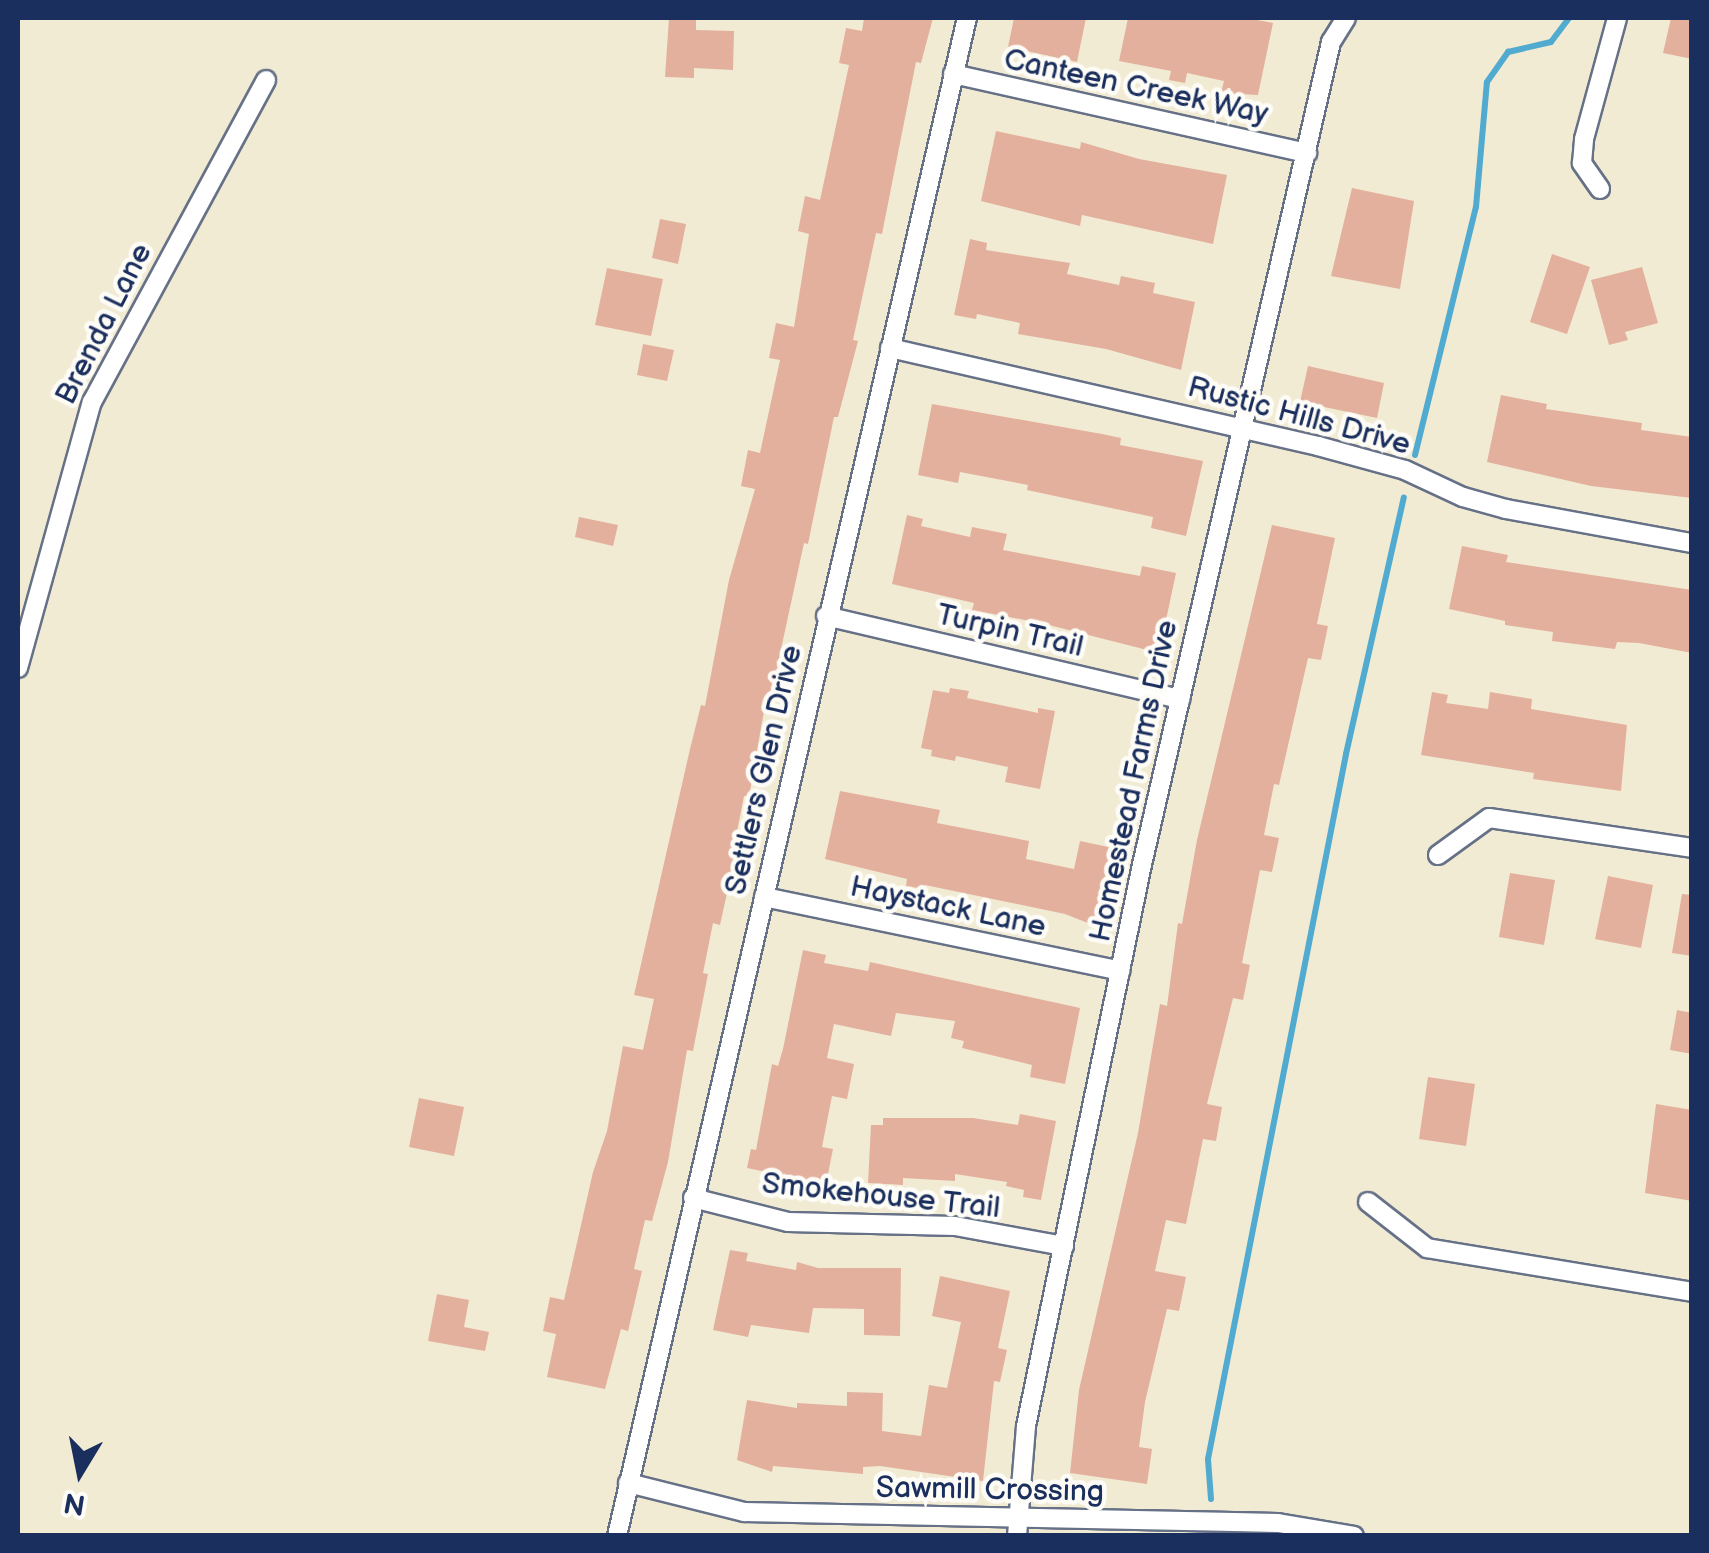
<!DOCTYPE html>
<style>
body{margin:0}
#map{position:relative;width:1709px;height:1553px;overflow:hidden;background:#f2ebd4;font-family:"Balsamiq Sans",sans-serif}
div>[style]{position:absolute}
.stream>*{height:6px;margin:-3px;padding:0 3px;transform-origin:3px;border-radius:3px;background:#51aacf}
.building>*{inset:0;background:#e3b09d}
.roads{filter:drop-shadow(2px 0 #667187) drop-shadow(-2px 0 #667187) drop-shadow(0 2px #667187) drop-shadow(0 -2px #667187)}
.minor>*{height:18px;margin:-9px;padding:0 9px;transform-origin:9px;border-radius:9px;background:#fff}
span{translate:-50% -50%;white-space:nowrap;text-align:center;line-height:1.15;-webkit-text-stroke:9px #fdfcf7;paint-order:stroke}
.street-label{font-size:30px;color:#1b2f5e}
.frame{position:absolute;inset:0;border:20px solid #1b2f5e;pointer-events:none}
.north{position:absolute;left:30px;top:1423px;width:100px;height:100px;-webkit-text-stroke:8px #fdfcf7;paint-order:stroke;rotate:190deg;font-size:28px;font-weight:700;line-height:40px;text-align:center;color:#1b2f5e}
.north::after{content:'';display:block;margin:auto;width:35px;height:45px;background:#1b2f5e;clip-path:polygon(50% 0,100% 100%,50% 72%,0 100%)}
</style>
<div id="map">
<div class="stream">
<div style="left:1415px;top:455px;width:255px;rotate:-76.2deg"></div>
<div style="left:1476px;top:207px;width:125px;rotate:-85deg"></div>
<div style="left:1487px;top:82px;width:37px;rotate:-55deg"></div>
<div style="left:1508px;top:52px;width:44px;rotate:-13.1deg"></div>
<div style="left:1551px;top:42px;width:30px;rotate:-53deg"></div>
<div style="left:1211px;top:1499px;width:40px;rotate:-94.3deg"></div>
<div style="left:1208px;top:1459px;width:718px;rotate:-78.92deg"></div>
<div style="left:1346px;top:754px;width:263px;rotate:-77.3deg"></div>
</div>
<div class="building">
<div style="clip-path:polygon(669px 18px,696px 18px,696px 30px,734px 31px,733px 70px,694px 68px,694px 78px,665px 77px)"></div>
<div style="clip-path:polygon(864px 18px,933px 18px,921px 63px,916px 62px,882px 234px,876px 233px,853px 340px,858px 341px,838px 417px,834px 417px,808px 544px,804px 543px,775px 677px,779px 678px,772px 713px,764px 711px,749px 797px,744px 796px,734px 847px,741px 849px,737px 867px,733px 866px,720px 925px,713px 923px,703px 973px,708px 974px,693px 1051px,687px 1050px,668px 1162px,652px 1221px,645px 1220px,634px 1269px,642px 1271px,628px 1331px,621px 1329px,605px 1389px,547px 1377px,556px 1334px,543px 1331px,550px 1297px,564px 1300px,593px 1172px,607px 1131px,623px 1046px,643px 1050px,654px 999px,634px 995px,690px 749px,701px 705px,705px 706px,729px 580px,755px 489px,741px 486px,748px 450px,760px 453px,769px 411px,780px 360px,769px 358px,776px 323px,794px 327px,809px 234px,798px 231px,805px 196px,820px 200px,849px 65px,839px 63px,846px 28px,862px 31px)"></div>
<div style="clip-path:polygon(1014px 18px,1086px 18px,1077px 62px,1008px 47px)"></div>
<div style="clip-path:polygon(1128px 18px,1246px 18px,1273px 23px,1258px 95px,1221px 93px,1224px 81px,1187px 73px,1185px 83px,1169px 80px,1171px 71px,1119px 61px)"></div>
<div style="clip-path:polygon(1671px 18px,1692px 18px,1692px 59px,1663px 53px)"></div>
<div style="clip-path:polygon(996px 131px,1080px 149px,1081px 142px,1139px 159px,1227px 175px,1213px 244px,1082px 215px,1080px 226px,981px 201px)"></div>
<div style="clip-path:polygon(1352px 188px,1414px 201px,1400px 289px,1331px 276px)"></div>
<div style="clip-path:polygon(660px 219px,686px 224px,678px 264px,652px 258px)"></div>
<div style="clip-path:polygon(970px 239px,987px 243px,986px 250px,1070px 263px,1067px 274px,1119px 285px,1121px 276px,1155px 283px,1153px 293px,1195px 302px,1181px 370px,1106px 349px,1018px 334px,1020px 323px,977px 314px,976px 319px,954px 315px)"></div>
<div style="clip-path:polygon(1552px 254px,1590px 267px,1567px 334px,1530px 322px)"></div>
<div style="clip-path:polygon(1642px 267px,1658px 323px,1625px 332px,1628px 340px,1609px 345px,1591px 280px)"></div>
<div style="clip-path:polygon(607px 268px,663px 279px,651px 336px,595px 325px)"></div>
<div style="clip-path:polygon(643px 344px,674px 350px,667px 381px,637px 375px)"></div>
<div style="clip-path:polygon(1308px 366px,1384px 383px,1377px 418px,1300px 402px)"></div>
<div style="clip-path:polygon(1501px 395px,1547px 404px,1546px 409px,1642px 423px,1641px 430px,1692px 437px,1692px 498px,1591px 486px,1487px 462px)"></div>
<div style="clip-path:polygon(932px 404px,1102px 434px,1121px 438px,1120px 445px,1203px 461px,1186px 536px,1151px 528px,1153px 517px,1027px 490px,1028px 485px,960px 472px,958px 483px,918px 475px)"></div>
<div style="clip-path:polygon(907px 515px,923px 519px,921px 526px,970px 537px,972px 527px,1007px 534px,1003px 550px,1140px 576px,1142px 566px,1176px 573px,1159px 653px,1041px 623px,972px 610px,974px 603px,892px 584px)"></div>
<div style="clip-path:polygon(579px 517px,618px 525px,613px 546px,575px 537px)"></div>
<div style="clip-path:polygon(1272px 525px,1335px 538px,1317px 624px,1328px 626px,1321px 660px,1308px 658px,1279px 785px,1274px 784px,1264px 835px,1279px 838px,1272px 872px,1260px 870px,1242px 963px,1250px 965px,1243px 1000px,1233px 998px,1207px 1104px,1222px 1107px,1216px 1141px,1203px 1139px,1186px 1224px,1166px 1220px,1155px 1271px,1186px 1277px,1179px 1311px,1167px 1309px,1145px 1402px,1139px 1447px,1152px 1449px,1147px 1484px,1070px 1473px,1079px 1390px,1138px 1133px,1160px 1004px,1167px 1006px,1178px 923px,1182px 924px,1197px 840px)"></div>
<div style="clip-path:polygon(1462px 546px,1508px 555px,1506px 562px,1692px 590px,1692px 653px,1639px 643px,1617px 642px,1615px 649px,1552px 641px,1553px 632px,1505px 625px,1505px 621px,1449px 609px)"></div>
<div style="clip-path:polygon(950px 688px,969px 691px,967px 698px,1038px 713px,1038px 708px,1055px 711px,1040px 789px,1005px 782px,1008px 767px,956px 756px,955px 761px,931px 756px,932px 750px,921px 748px,933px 690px,949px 693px)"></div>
<div style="clip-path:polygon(1432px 692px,1448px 695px,1446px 703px,1488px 709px,1490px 692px,1532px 699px,1531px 709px,1627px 725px,1621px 791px,1533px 779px,1534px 773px,1421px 755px)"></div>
<div style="clip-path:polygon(840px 791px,940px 810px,937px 823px,1029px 841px,1026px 859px,1074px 869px,1080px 841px,1113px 848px,1098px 927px,1065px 914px,925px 885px,924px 889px,906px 886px,907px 879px,825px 859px)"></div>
<div style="clip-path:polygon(1510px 873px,1555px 880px,1544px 945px,1499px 937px)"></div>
<div style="clip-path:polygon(1608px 876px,1653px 885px,1641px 948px,1595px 939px)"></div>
<div style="clip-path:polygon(1682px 894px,1692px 895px,1692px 956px,1672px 953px)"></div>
<div style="clip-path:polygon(803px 950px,826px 955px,824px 963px,868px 971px,870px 962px,1080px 1008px,1065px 1084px,1030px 1077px,1032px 1065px,962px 1048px,964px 1041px,951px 1038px,955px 1021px,896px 1013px,891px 1036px,834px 1024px,827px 1058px,854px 1064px,847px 1099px,832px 1096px,822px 1147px,833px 1149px,826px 1184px,747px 1168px,751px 1149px,756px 1150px,772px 1064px,778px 1066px,783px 1049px)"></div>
<div style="clip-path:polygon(1677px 1010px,1692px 1013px,1692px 1054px,1670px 1050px)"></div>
<div style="clip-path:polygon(1428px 1077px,1475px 1084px,1466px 1146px,1419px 1139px)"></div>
<div style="clip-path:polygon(419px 1098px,464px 1107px,454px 1156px,409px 1147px)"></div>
<div style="clip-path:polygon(1656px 1104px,1692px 1110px,1692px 1201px,1645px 1193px)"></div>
<div style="clip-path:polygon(1020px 1114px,1056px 1121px,1041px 1200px,1023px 1197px,1024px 1190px,1006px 1186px,1007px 1182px,955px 1174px,955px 1181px,903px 1178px,903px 1185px,868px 1183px,871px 1125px,883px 1125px,883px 1118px,973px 1118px,1018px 1125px)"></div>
<div style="clip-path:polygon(730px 1250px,748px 1253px,746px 1261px,796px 1270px,797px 1262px,818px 1268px,901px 1268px,900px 1336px,864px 1335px,864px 1309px,813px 1308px,809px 1333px,751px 1325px,748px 1337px,713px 1330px)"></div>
<div style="clip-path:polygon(940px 1276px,1010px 1291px,998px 1348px,1007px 1350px,1000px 1382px,994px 1381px,983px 1481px,880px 1466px,863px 1467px,863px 1474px,773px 1466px,772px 1472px,737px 1460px,747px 1400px,797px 1408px,797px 1403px,847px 1406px,847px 1392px,883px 1393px,882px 1431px,921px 1436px,929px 1385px,947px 1388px,961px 1322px,932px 1316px)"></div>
<div style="clip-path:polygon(437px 1294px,469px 1300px,464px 1327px,489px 1332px,485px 1351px,428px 1341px)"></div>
</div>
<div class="roads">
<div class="minor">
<div style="left:953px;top:74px;width:363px;rotate:12.6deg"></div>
<div style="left:1600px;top:189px;width:32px;rotate:-125deg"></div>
<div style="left:1582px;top:163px;width:24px;rotate:-85deg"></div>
<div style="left:1584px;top:139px;width:125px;rotate:-74.7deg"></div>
<div style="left:890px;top:348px;width:439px;rotate:12.9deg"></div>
<div style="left:1318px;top:446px;width:90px;rotate:15.4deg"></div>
<div style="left:1405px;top:470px;width:64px;rotate:25deg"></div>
<div style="left:1463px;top:497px;width:45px;rotate:15.6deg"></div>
<div style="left:1506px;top:509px;width:189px;rotate:10.4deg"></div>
<div style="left:826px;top:616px;width:364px;rotate:13.2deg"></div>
<div style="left:18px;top:668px;width:276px;rotate:-74.5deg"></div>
<div style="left:92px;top:402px;width:366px;rotate:-61.6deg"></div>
<div style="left:1438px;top:855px;width:63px;rotate:-36deg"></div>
<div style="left:1489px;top:818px;width:205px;rotate:8.4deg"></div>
<div style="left:764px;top:897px;width:364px;rotate:11.7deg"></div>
<div style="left:693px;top:1198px;width:98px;rotate:14.2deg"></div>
<div style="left:788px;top:1222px;width:167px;rotate:1.4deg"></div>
<div style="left:955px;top:1226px;width:111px;rotate:10.4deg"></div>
<div style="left:1368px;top:1202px;width:75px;rotate:37.9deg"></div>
<div style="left:1427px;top:1248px;width:269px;rotate:9.4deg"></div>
<div style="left:628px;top:1483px;width:120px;rotate:14deg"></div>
<div style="left:744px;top:1512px;width:534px;rotate:1.18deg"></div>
<div style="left:1278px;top:1523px;width:77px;rotate:9.7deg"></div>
<div style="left:617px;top:1536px;width:1558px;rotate:-77.02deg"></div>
<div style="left:1017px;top:1536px;width:110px;rotate:-85.3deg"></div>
<div style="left:1026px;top:1426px;width:569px;rotate:-78.33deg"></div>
<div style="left:1141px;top:869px;width:849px;rotate:-77.06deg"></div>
<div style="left:1331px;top:42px;width:28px;rotate:-58deg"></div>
</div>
</div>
<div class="street-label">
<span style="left:1136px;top:87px;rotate:12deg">Canteen Creek Way</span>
<span style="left:104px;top:324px;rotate:-63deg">Brenda Lane</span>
<span style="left:1299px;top:416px;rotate:15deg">Rustic Hills Drive</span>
<span style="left:1010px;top:631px;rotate:13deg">Turpin Trail</span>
<span style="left:764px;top:770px;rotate:-77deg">Settlers Glen Drive</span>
<span style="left:1134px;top:781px;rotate:-78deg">Homestead Farms Drive</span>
<span style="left:948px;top:907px;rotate:12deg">Haystack Lane</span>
<span style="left:881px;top:1196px;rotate:6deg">Smokehouse Trail</span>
<span style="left:990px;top:1490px;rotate:1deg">Sawmill Crossing</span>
</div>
<div class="frame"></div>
<div class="north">N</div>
</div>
